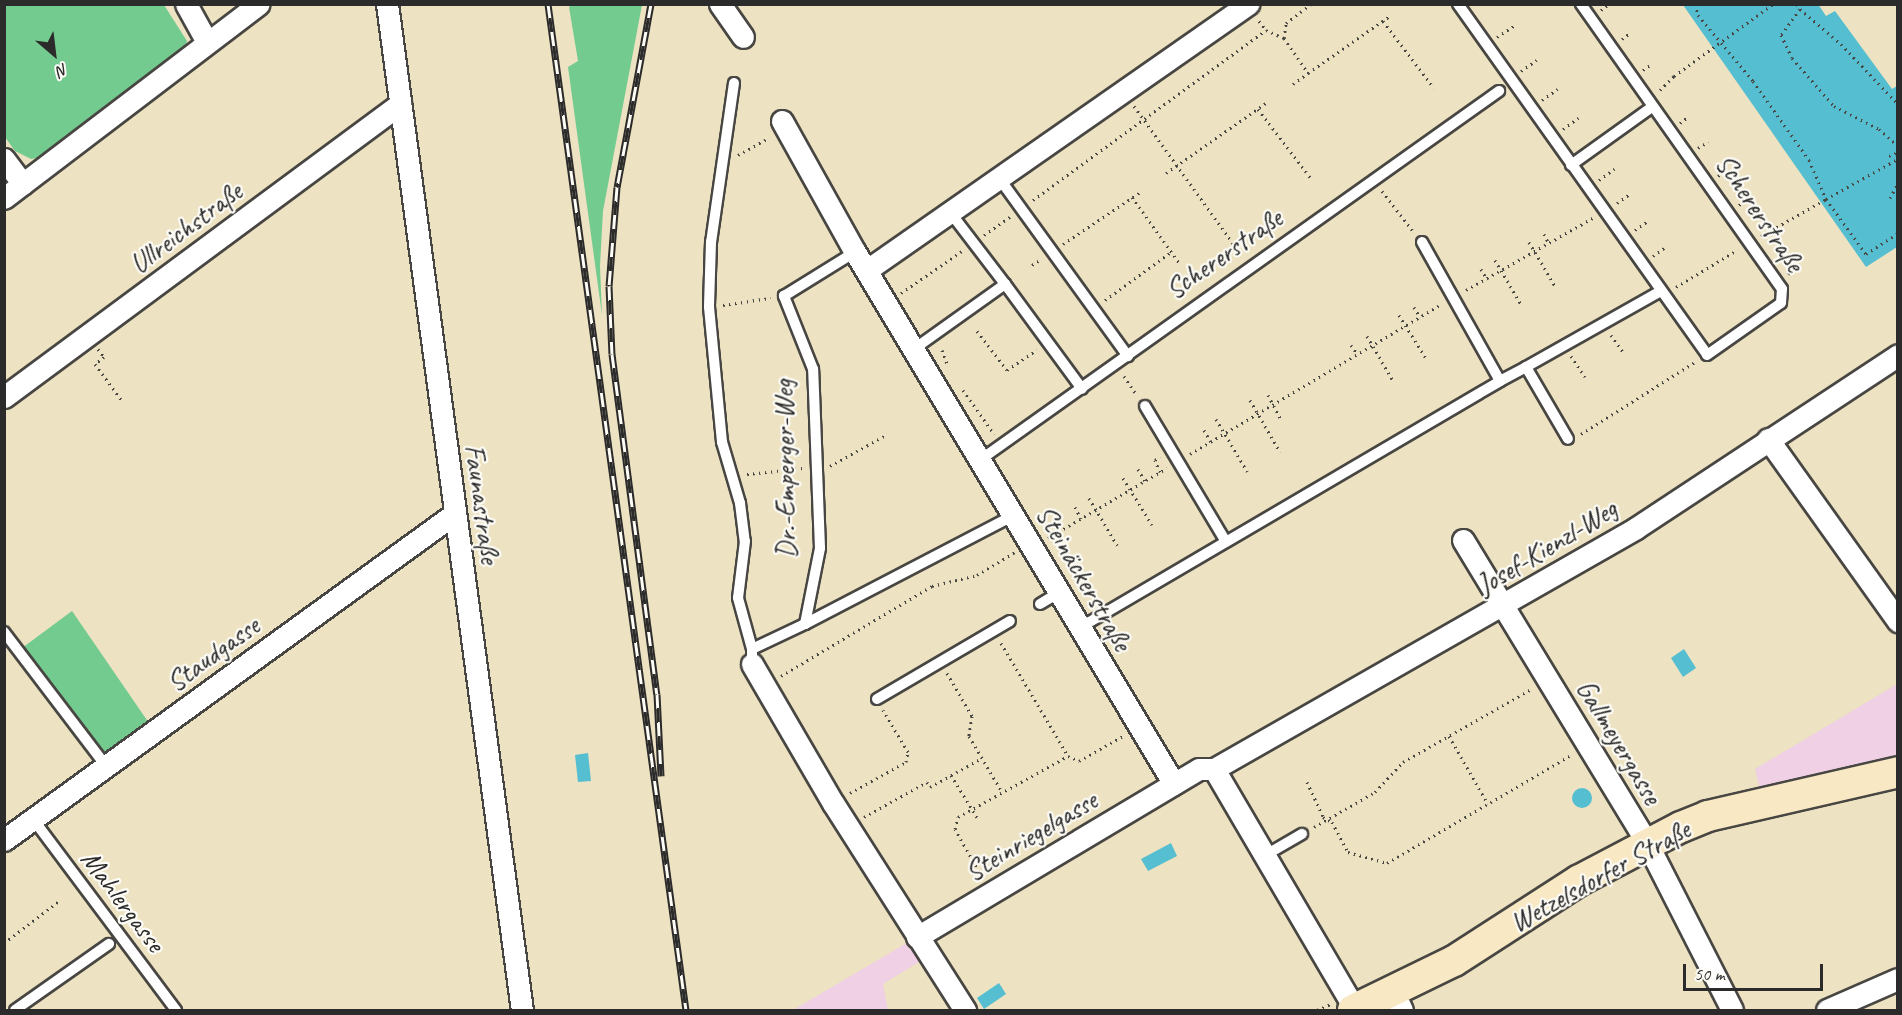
<!DOCTYPE html>
<meta charset="utf-8">
<style>
body{margin:0}
#map{position:relative;width:1902px;height:1015px;overflow:hidden;background:#ede2c1;font-family:Caveat,sans-serif}
div>[style]{position:absolute}
.built>*{inset:0;background:#f0d0e4}
.green>*{inset:0;background:#74cb90}
.water>*{inset:0;background:#55bed1}
.round{border-radius:50%}
.path>*{height:3px;margin-top:-1.5px;transform-origin:0;background:repeating-linear-gradient(90deg,#484642 0 1.5px,transparent 0 6px)}
.roads{filter:drop-shadow(2px 0 #484642) drop-shadow(-2px 0 #484642) drop-shadow(0 2px #484642) drop-shadow(0 -2px #484642)}
.lane>*{height:10px;margin:-5px;padding:0 5px;transform-origin:5px;border-radius:5px;background:#fff}
.street>*{height:21px;margin:-10.5px;padding:0 10.5px;transform-origin:10.5px;border-radius:10.5px;background:#fff}
.secondary>*{height:30px;margin:-15px;padding:0 15px;transform-origin:15px;border-radius:15px;background:#f8e8c3}
.rail>*{height:7px;margin-top:-3.5px;transform-origin:0;background:repeating-linear-gradient(90deg,#fdfcf7 0 14px,#2b2b2b 0 28px);box-sizing:border-box;border-block:2px solid #2b2b2b}
span{translate:-50% -50%;white-space:nowrap;text-align:center;line-height:1.15;-webkit-text-stroke:4.5px #fdfcf7;paint-order:stroke}
.street-label{font-size:28px;color:#2b2b2b}
.frame{position:absolute;inset:0;border:6px solid #2b2b2b;pointer-events:none}
.north{position:absolute;left:24px;top:24px;width:60px;height:60px;-webkit-text-stroke:4px #fdfcf7;paint-order:stroke;rotate:152deg;font-size:16px;font-weight:700;line-height:24px;text-align:center;color:#2b2b2b}
.north::after{content:'';display:block;margin:auto;width:21px;height:27px;background:#2b2b2b;clip-path:polygon(50% 0,100% 100%,50% 72%,0 100%)}
.scale{position:absolute;left:1683px;top:964px;width:140px;height:27px;box-sizing:border-box;border:3px solid #2b2b2b;border-top:0;padding-left:8px;font-size:18px;line-height:21px;white-space:nowrap;color:#2b2b2b;-webkit-text-stroke:4px #fdfcf7;paint-order:stroke}
</style>
<div id="map">
<div class="built">
<div style="clip-path:polygon(1897px 684px,1897px 759px,1760px 790px,1755px 769px)"></div>
<div style="clip-path:polygon(910px 941px,919px 962px,883px 984px,888px 1010px,793px 1010px)"></div>
</div>
<div class="green">
<div style="clip-path:polygon(572px 4px,642px 5px,603px 211px,600px 266px,602px 315px,568px 67px,578px 61px,569px 7px)"></div>
<div style="clip-path:polygon(5px 5px,164px 5px,187px 41px,184px 50px,44px 157px,31px 159px,15px 151px,5px 137px)"></div>
<div style="clip-path:polygon(72px 611px,151px 726px,105px 759px,22px 648px)"></div>
</div>
<div class="water">
<div style="clip-path:polygon(1818px 4px,1826px 16px,1835px 11px,1892px 89px,1897px 86px,1897px 247px,1866px 267px,1683px 5px)"></div>
<div style="clip-path:polygon(1684px 649px,1696px 668px,1683px 677px,1671px 658px)"></div>
<div style="clip-path:polygon(588px 753px,591px 781px,578px 782px,575px 755px)"></div>
<div class="round" style="left:1572px;top:788px;width:20px;height:20px"></div>
<div style="clip-path:polygon(1171px 843px,1177px 856px,1148px 871px,1141px 859px)"></div>
<div style="clip-path:polygon(999px 983px,1006px 994px,984px 1009px,977px 998px)"></div>
</div>
<div class="path">
<div style="left:1695px;top:4px;width:11px;rotate:75deg"></div>
<div style="left:1698px;top:15px;width:86px;rotate:50.2deg"></div>
<div style="left:1753px;top:81px;width:97px;rotate:54.7deg"></div>
<div style="left:1809px;top:160px;width:43px;rotate:66.4deg"></div>
<div style="left:1826px;top:199px;width:82px;rotate:-29.1deg"></div>
<div style="left:1797px;top:4px;width:6px;rotate:59deg"></div>
<div style="left:1800px;top:9px;width:32px;rotate:126deg"></div>
<div style="left:1781px;top:35px;width:25px;rotate:64deg"></div>
<div style="left:1792px;top:58px;width:64px;rotate:48.8deg"></div>
<div style="left:1834px;top:106px;width:51px;rotate:27.1deg"></div>
<div style="left:1879px;top:129px;width:25px;rotate:42deg"></div>
<div style="left:1800px;top:9px;width:54px;rotate:40.5deg"></div>
<div style="left:1841px;top:44px;width:83px;rotate:46.5deg"></div>
<div style="left:1601px;top:10px;width:10px;rotate:-37deg"></div>
<div style="left:1259px;top:21px;width:11px;rotate:52deg"></div>
<div style="left:1266px;top:30px;width:20px;rotate:24deg"></div>
<div style="left:1284px;top:38px;width:42px;rotate:55.6deg"></div>
<div style="left:1308px;top:73px;width:101px;rotate:-34.9deg"></div>
<div style="left:1383px;top:21px;width:84px;rotate:52.7deg"></div>
<div style="left:1497px;top:37px;width:20px;rotate:-33deg"></div>
<div style="left:1284px;top:38px;width:15px;rotate:-82deg"></div>
<div style="left:1286px;top:23px;width:31px;rotate:-37deg"></div>
<div style="left:1622px;top:39px;width:10px;rotate:-37deg"></div>
<div style="left:1643px;top:70px;width:11px;rotate:-34deg"></div>
<div style="left:1521px;top:71px;width:19px;rotate:-35deg"></div>
<div style="left:1293px;top:84px;width:19px;rotate:-36deg"></div>
<div style="left:1660px;top:90px;width:20px;rotate:-45deg"></div>
<div style="left:1674px;top:76px;width:122px;rotate:-36deg"></div>
<div style="left:1542px;top:100px;width:19px;rotate:-35deg"></div>
<div style="left:1134px;top:106px;width:185px;rotate:54.2deg"></div>
<div style="left:1258px;top:109px;width:86px;rotate:52.6deg"></div>
<div style="left:1680px;top:123px;width:11px;rotate:-38deg"></div>
<div style="left:1563px;top:129px;width:19px;rotate:-36deg"></div>
<div style="left:1698px;top:148px;width:12px;rotate:-31deg"></div>
<div style="left:738px;top:155px;width:35px;rotate:-29deg"></div>
<div style="left:1889px;top:156px;width:10px;rotate:-24deg"></div>
<div style="left:1166px;top:173px;width:122px;rotate:-35deg"></div>
<div style="left:1718px;top:176px;width:12px;rotate:-31deg"></div>
<div style="left:1599px;top:180px;width:19px;rotate:-36deg"></div>
<div style="left:1382px;top:191px;width:51px;rotate:52.2deg"></div>
<div style="left:1132px;top:197px;width:82px;rotate:54.4deg"></div>
<div style="left:1890px;top:198px;width:17px;rotate:-62deg"></div>
<div style="left:1033px;top:200px;width:288px;rotate:-36.1deg"></div>
<div style="left:1617px;top:203px;width:16px;rotate:-35deg"></div>
<div style="left:1739px;top:205px;width:11px;rotate:-38deg"></div>
<div style="left:1635px;top:230px;width:16px;rotate:-35deg"></div>
<div style="left:1544px;top:234px;width:11px;rotate:63deg"></div>
<div style="left:984px;top:235px;width:33px;rotate:-35deg"></div>
<div style="left:1761px;top:236px;width:75px;rotate:-29.6deg"></div>
<div style="left:1826px;top:199px;width:68px;rotate:54deg"></div>
<div style="left:1866px;top:254px;width:38px;rotate:-33deg"></div>
<div style="left:1529px;top:242px;width:51px;rotate:59.4deg"></div>
<div style="left:1063px;top:244px;width:92px;rotate:-33.9deg"></div>
<div style="left:1653px;top:256px;width:17px;rotate:-36deg"></div>
<div style="left:1495px;top:260px;width:53px;rotate:59.6deg"></div>
<div style="left:1032px;top:265px;width:9px;rotate:-32deg"></div>
<div style="left:1481px;top:269px;width:12px;rotate:59deg"></div>
<div style="left:1788px;top:274px;width:11px;rotate:-38deg"></div>
<div style="left:1676px;top:287px;width:71px;rotate:-31.2deg"></div>
<div style="left:1466px;top:290px;width:146px;rotate:-29.6deg"></div>
<div style="left:901px;top:293px;width:74px;rotate:-34.5deg"></div>
<div style="left:1105px;top:300px;width:82px;rotate:-36deg"></div>
<div style="left:723px;top:305px;width:48px;rotate:-8.5deg"></div>
<div style="left:1414px;top:307px;width:12px;rotate:59deg"></div>
<div style="left:1399px;top:315px;width:53px;rotate:58.1deg"></div>
<div style="left:977px;top:331px;width:49px;rotate:52.4deg"></div>
<div style="left:1007px;top:370px;width:36px;rotate:-34deg"></div>
<div style="left:1611px;top:335px;width:21px;rotate:55deg"></div>
<div style="left:1367px;top:336px;width:50px;rotate:59.8deg"></div>
<div style="left:1351px;top:345px;width:12px;rotate:55deg"></div>
<div style="left:98px;top:349px;width:10px;rotate:53deg"></div>
<div style="left:104px;top:357px;width:11px;rotate:142deg"></div>
<div style="left:95px;top:364px;width:47px;rotate:53.6deg"></div>
<div style="left:942px;top:350px;width:15px;rotate:70deg"></div>
<div style="left:1571px;top:356px;width:25px;rotate:56deg"></div>
<div style="left:1124px;top:376px;width:23px;rotate:56deg"></div>
<div style="left:963px;top:390px;width:54px;rotate:54.8deg"></div>
<div style="left:1268px;top:395px;width:27px;rotate:62deg"></div>
<div style="left:1250px;top:400px;width:60px;rotate:60deg"></div>
<div style="left:1216px;top:419px;width:61px;rotate:59.2deg"></div>
<div style="left:1204px;top:430px;width:14px;rotate:60deg"></div>
<div style="left:1581px;top:434px;width:135px;rotate:-32.3deg"></div>
<div style="left:1190px;top:454px;width:293px;rotate:-30.8deg"></div>
<div style="left:830px;top:466px;width:64px;rotate:-29deg"></div>
<div style="left:1138px;top:469px;width:14px;rotate:60deg"></div>
<div style="left:1160px;top:472px;width:13px;rotate:-113deg"></div>
<div style="left:1155px;top:460px;width:6px;rotate:-31deg"></div>
<div style="left:747px;top:474px;width:56px;rotate:-6.1deg"></div>
<div style="left:1123px;top:478px;width:55px;rotate:58.3deg"></div>
<div style="left:1089px;top:498px;width:55px;rotate:59.2deg"></div>
<div style="left:1075px;top:507px;width:13px;rotate:63deg"></div>
<div style="left:1048px;top:538px;width:138px;rotate:-30.5deg"></div>
<div style="left:1001px;top:643px;width:131px;rotate:59.3deg"></div>
<div style="left:1068px;top:756px;width:12px;rotate:24deg"></div>
<div style="left:1079px;top:761px;width:51px;rotate:-29.6deg"></div>
<div style="left:947px;top:673px;width:50px;rotate:59.8deg"></div>
<div style="left:972px;top:716px;width:20px;rotate:99deg"></div>
<div style="left:969px;top:736px;width:65px;rotate:59.5deg"></div>
<div style="left:781px;top:676px;width:176px;rotate:-30.8deg"></div>
<div style="left:932px;top:586px;width:46px;rotate:-13.7deg"></div>
<div style="left:977px;top:575px;width:44px;rotate:-31.2deg"></div>
<div style="left:1449px;top:736px;width:78px;rotate:60.2deg"></div>
<div style="left:951px;top:775px;width:52px;rotate:58.5deg"></div>
<div style="left:1307px;top:782px;width:38px;rotate:65deg"></div>
<div style="left:1323px;top:817px;width:10px;rotate:29deg"></div>
<div style="left:1332px;top:822px;width:34px;rotate:62deg"></div>
<div style="left:1348px;top:852px;width:41px;rotate:15.8deg"></div>
<div style="left:1387px;top:863px;width:213px;rotate:-30.4deg"></div>
<div style="left:850px;top:793px;width:64px;rotate:-29deg"></div>
<div style="left:906px;top:762px;width:10px;rotate:-79deg"></div>
<div style="left:908px;top:752px;width:49px;rotate:-120.8deg"></div>
<div style="left:864px;top:817px;width:72px;rotate:-29.1deg"></div>
<div style="left:927px;top:782px;width:6px;rotate:59deg"></div>
<div style="left:930px;top:787px;width:60px;rotate:-29.1deg"></div>
<div style="left:1314px;top:827px;width:70px;rotate:-29.8deg"></div>
<div style="left:1375px;top:792px;width:41px;rotate:-47deg"></div>
<div style="left:1403px;top:762px;width:146px;rotate:-29.6deg"></div>
<div style="left:982px;top:877px;width:55px;rotate:-119.4deg"></div>
<div style="left:955px;top:829px;width:12px;rotate:-76deg"></div>
<div style="left:958px;top:817px;width:126px;rotate:-29deg"></div>
<div style="left:4px;top:943px;width:69px;rotate:-37.4deg"></div>
<div style="left:1317px;top:1010px;width:15px;rotate:-23deg"></div>
</div>
<div class="roads">
<div class="lane">
<div style="left:1458px;top:4px;width:430px;rotate:54.6deg"></div>
<div style="left:1707px;top:355px;width:90px;rotate:-35.1deg"></div>
<div style="left:1781px;top:303px;width:14px;rotate:-86deg"></div>
<div style="left:1782px;top:289px;width:349px;rotate:-125.2deg"></div>
<div style="left:734px;top:83px;width:161px;rotate:98.2deg"></div>
<div style="left:711px;top:242px;width:65px;rotate:91.8deg"></div>
<div style="left:709px;top:307px;width:136px;rotate:84.5deg"></div>
<div style="left:722px;top:442px;width:64px;rotate:73.6deg"></div>
<div style="left:740px;top:503px;width:38px;rotate:83deg"></div>
<div style="left:745px;top:541px;width:57px;rotate:97deg"></div>
<div style="left:738px;top:598px;width:53px;rotate:74.6deg"></div>
<div style="left:752px;top:649px;width:15px;rotate:90deg"></div>
<div style="left:1571px;top:165px;width:100px;rotate:-35.6deg"></div>
<div style="left:999px;top:178px;width:220px;rotate:54.1deg"></div>
<div style="left:1422px;top:242px;width:159px;rotate:60.7deg"></div>
<div style="left:1500px;top:381px;width:30px;rotate:-28deg"></div>
<div style="left:1526px;top:367px;width:83px;rotate:59.7deg"></div>
<div style="left:1005px;top:284px;width:130px;rotate:53.7deg"></div>
<div style="left:914px;top:349px;width:112px;rotate:-35.5deg"></div>
<div style="left:1005px;top:284px;width:91px;rotate:-127.4deg"></div>
<div style="left:1526px;top:367px;width:155px;rotate:-29.4deg"></div>
<div style="left:1145px;top:406px;width:156px;rotate:59.2deg"></div>
<div style="left:980px;top:460px;width:637px;rotate:-35.41deg"></div>
<div style="left:1040px;top:604px;width:23px;rotate:-31deg"></div>
<div style="left:805px;top:624px;width:236px;rotate:-27.5deg"></div>
<div style="left:1081px;top:627px;width:486px;rotate:-30.4deg"></div>
<div style="left:4px;top:632px;width:168px;rotate:52.7deg"></div>
<div style="left:752px;top:649px;width:59px;rotate:-25.3deg"></div>
<div style="left:805px;top:624px;width:77px;rotate:-78.8deg"></div>
<div style="left:820px;top:548px;width:179px;rotate:-92.2deg"></div>
<div style="left:813px;top:369px;width:79px;rotate:-111.7deg"></div>
<div style="left:784px;top:296px;width:84px;rotate:-31.8deg"></div>
<div style="left:877px;top:699px;width:154px;rotate:-30.4deg"></div>
<div style="left:33px;top:819px;width:239px;rotate:53.2deg"></div>
<div style="left:1264px;top:856px;width:44px;rotate:-30.1deg"></div>
<div style="left:15px;top:1010px;width:115px;rotate:-35.1deg"></div>
</div>
<div class="street">
<div style="left:186px;top:4px;width:43px;rotate:61.1deg"></div>
<div style="left:387px;top:4px;width:1015px;rotate:82.36deg"></div>
<div style="left:720px;top:4px;width:40px;rotate:55.1deg"></div>
<div style="left:782px;top:121px;width:150px;rotate:60.9deg"></div>
<div style="left:855px;top:252px;width:620px;rotate:59.05deg"></div>
<div style="left:4px;top:159px;width:31px;rotate:53deg"></div>
<div style="left:4px;top:198px;width:320px;rotate:-37.3deg"></div>
<div style="left:867px;top:270px;width:465px;rotate:-34.9deg"></div>
<div style="left:4px;top:397px;width:493px;rotate:-36.5deg"></div>
<div style="left:1768px;top:439px;width:224px;rotate:54.5deg"></div>
<div style="left:1463px;top:540px;width:354px;rotate:58.7deg"></div>
<div style="left:1647px;top:843px;width:187px;rotate:63deg"></div>
<div style="left:752px;top:664px;width:161px;rotate:59.8deg"></div>
<div style="left:833px;top:803px;width:246px;rotate:57.5deg"></div>
<div style="left:1214px;top:769px;width:486px;rotate:-29.7deg"></div>
<div style="left:1636px;top:528px;width:314px;rotate:-33.4deg"></div>
<div style="left:4px;top:840px;width:556px;rotate:-35.92deg"></div>
<div style="left:917px;top:937px;width:328px;rotate:-30.8deg"></div>
<div style="left:1199px;top:769px;width:15px"></div>
<div style="left:1214px;top:769px;width:278px;rotate:59.6deg"></div>
<div style="left:1394px;top:993px;width:19px;rotate:65deg"></div>
<div style="left:1827px;top:1010px;width:77px;rotate:-23.6deg"></div>
</div>
<div class="secondary">
<div style="left:1353px;top:1010px;width:112px;rotate:-25.9deg"></div>
<div style="left:1454px;top:961px;width:148px;rotate:-32.8deg"></div>
<div style="left:1578px;top:881px;width:116px;rotate:-27.7deg"></div>
<div style="left:1681px;top:827px;width:29px;rotate:-22deg"></div>
<div style="left:1708px;top:816px;width:195px;rotate:-13deg"></div>
</div>
</div>
<div class="rail">
<div style="left:548px;top:4px;width:1015px;rotate:82.19deg"></div>
<div style="left:651px;top:4px;width:186px;rotate:100.5deg"></div>
<div style="left:617px;top:187px;width:99px;rotate:94.6deg"></div>
<div style="left:609px;top:286px;width:68px;rotate:87.5deg"></div>
<div style="left:612px;top:354px;width:343px;rotate:82.5deg"></div>
<div style="left:657px;top:694px;width:82px;rotate:87.2deg"></div>
</div>
<div class="street-label">
<span style="left:1760px;top:213px;rotate:56deg">Schererstraße</span>
<span style="left:186px;top:228px;rotate:-37deg">Ullreichstraße</span>
<span style="left:1224px;top:254px;rotate:-35deg">Schererstraße</span>
<span style="left:785px;top:469px;rotate:-91deg">Dr.-Emperger-Weg</span>
<span style="left:482px;top:504px;rotate:82deg">Faunastraße</span>
<span style="left:1547px;top:547px;rotate:-31deg">Josef-Kienzl-Weg</span>
<span style="left:1084px;top:578px;rotate:60deg">Steinäckerstraße</span>
<span style="left:213px;top:654px;rotate:-36deg">Staudgasse</span>
<span style="left:1619px;top:742px;rotate:59deg">Gallmeyergasse</span>
<span style="left:1031px;top:836px;rotate:-31deg">Steinriegelgasse</span>
<span style="left:1600px;top:876px;rotate:-29deg">Wetzelsdorfer Straße</span>
<span style="left:123px;top:901px;rotate:53deg">Mahlergasse</span>
</div>
<div class="frame"></div>
<div class="north">N</div>
<div class="scale">50 m</div>
</div>
